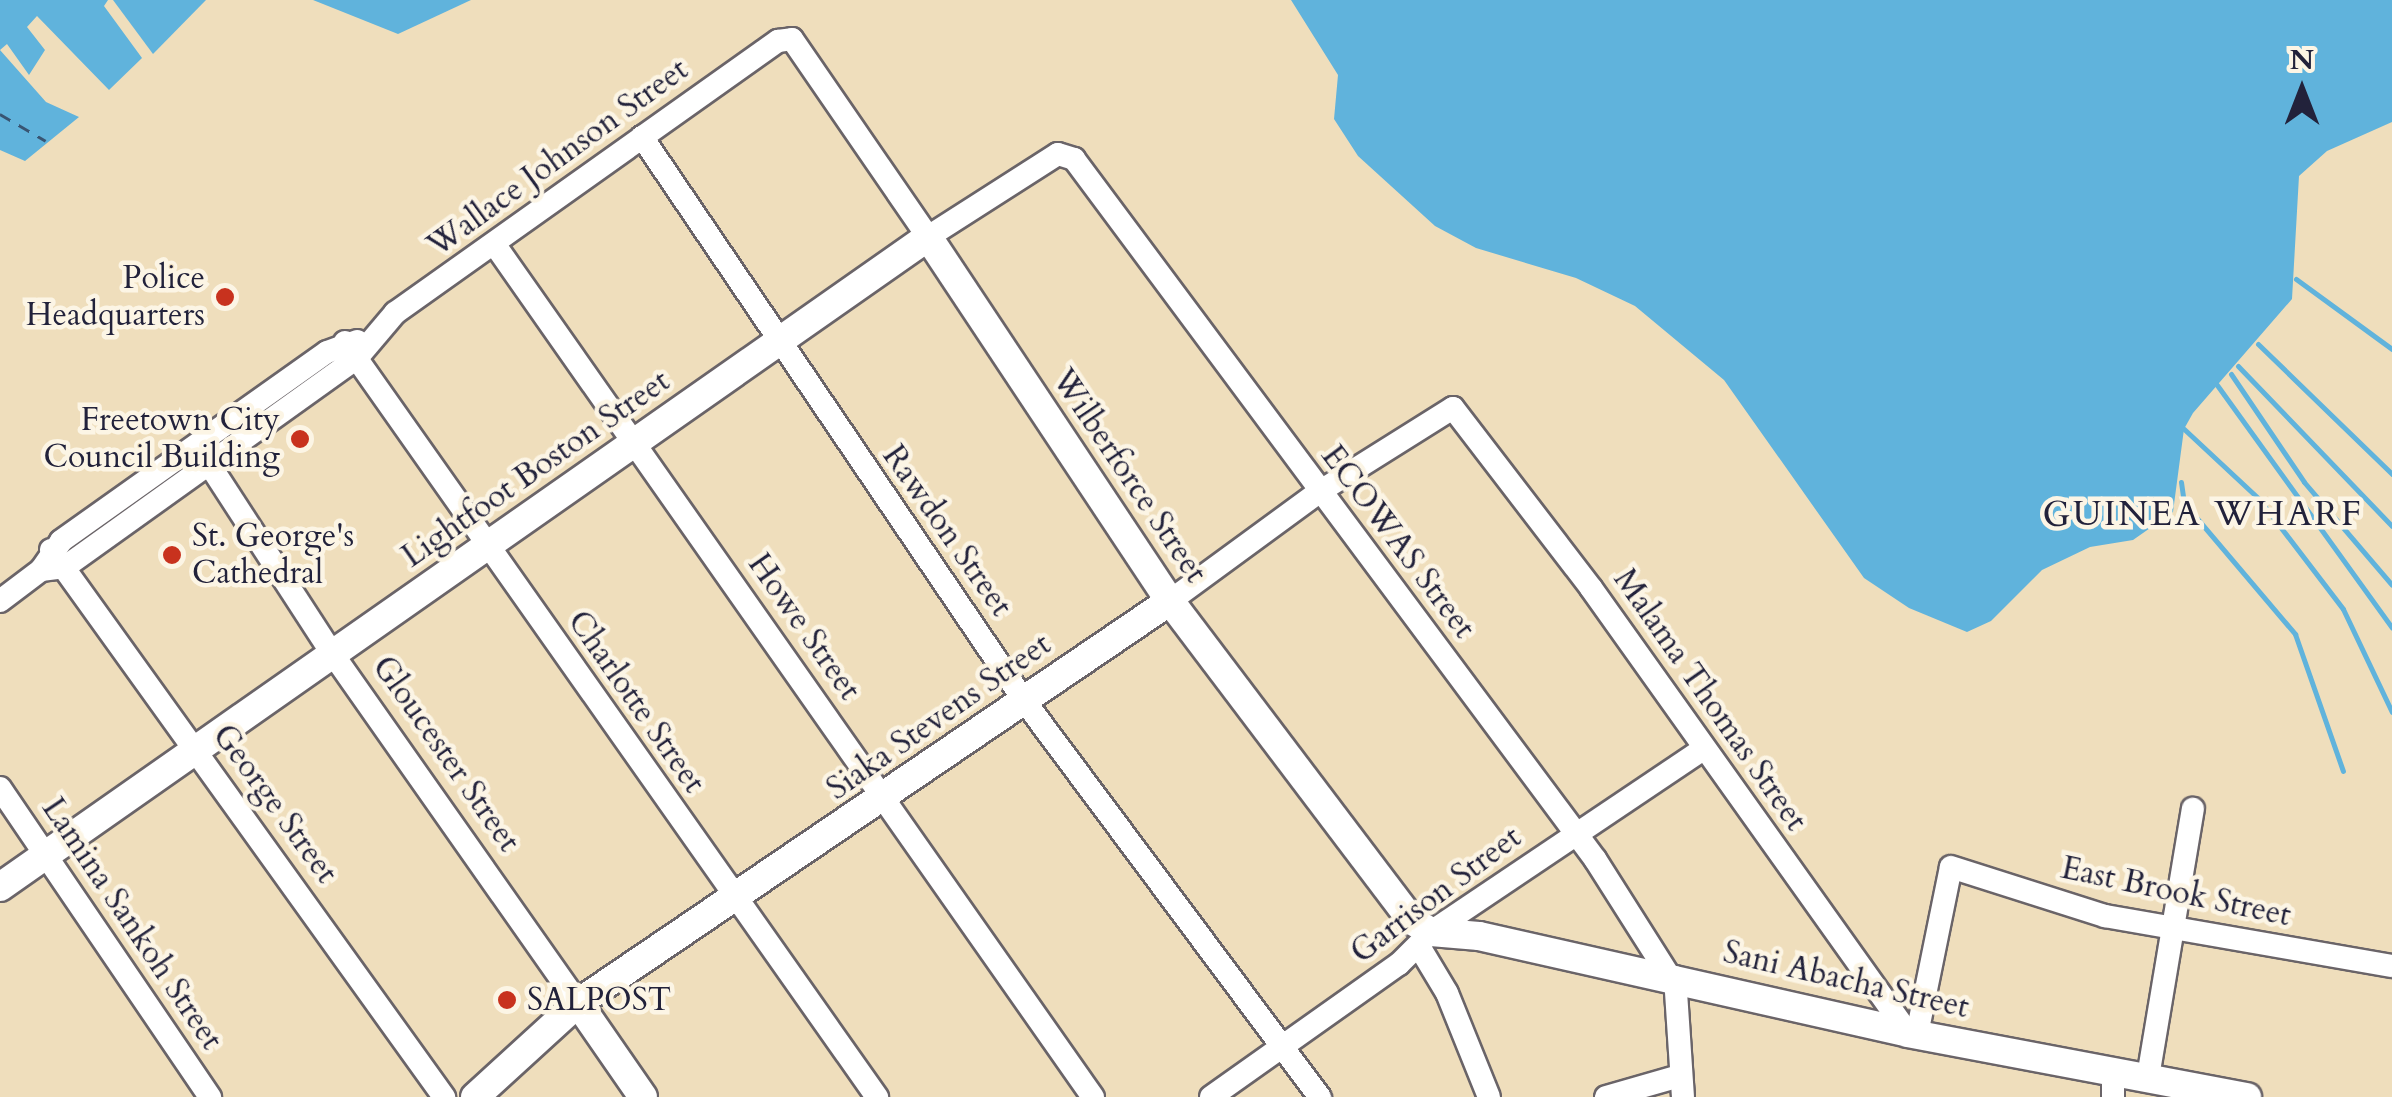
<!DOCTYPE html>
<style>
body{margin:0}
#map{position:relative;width:2392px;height:1097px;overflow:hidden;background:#efdebc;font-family:Cardo,serif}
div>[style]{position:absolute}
.water>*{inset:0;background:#60b3dc}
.stream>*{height:5px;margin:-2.5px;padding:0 2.5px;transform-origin:2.5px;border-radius:2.5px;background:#60b3dc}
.ferry>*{height:2.5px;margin-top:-1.25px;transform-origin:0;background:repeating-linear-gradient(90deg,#385573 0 12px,transparent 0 22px)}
.roads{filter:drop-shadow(2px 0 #6a6468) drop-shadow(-2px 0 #6a6468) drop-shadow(0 2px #6a6468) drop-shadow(0 -2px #6a6468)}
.minor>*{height:22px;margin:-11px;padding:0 11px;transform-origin:11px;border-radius:11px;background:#fff}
.major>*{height:28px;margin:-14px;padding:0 14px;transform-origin:14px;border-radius:14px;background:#fff}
.dots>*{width:28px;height:28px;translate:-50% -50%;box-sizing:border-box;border:5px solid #fcf5e5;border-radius:50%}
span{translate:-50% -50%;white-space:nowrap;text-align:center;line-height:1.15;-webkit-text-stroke:9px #fcf5e5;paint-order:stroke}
.street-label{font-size:32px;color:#22223b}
.poi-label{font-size:32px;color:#22223b}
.right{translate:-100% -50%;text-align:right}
.left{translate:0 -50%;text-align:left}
.neighbourhood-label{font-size:35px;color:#22223b;letter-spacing:2.5px}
.north{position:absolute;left:2252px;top:40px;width:100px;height:100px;-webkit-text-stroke:8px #fcf5e5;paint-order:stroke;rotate:0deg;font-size:28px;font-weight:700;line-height:40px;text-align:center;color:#22223b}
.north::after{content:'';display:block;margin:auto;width:35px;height:45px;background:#22223b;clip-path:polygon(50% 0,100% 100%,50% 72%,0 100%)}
</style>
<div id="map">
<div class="water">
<div style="clip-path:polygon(0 0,108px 0,104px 6px,142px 58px,109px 90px,37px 16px,27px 27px,45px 50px,29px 75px,7px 44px,0 50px)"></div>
<div style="clip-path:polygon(113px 0,206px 0,153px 54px)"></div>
<div style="clip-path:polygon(313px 0,471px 0,398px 34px)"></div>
<div style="clip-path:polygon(1291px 0,2392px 0,2392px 122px,2327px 151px,2299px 176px,2292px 299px,2193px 413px,2184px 429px,2173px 512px,2133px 540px,2090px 547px,2042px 570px,1991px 621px,1967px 632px,1909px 608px,1864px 578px,1724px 380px,1635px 306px,1576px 278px,1476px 248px,1435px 226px,1358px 156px,1334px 119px,1338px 75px)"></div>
<div style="clip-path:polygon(0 50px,46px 102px,79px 117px,25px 161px,0 150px)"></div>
</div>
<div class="stream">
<div style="left:2296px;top:279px;width:119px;rotate:36.1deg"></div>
<div style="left:2258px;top:344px;width:187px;rotate:44.1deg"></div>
<div style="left:2238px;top:366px;width:222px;rotate:46.1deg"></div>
<div style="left:2231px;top:374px;width:130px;rotate:55.9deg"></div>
<div style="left:2304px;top:482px;width:135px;rotate:49.5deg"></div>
<div style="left:2217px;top:385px;width:299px;rotate:54.2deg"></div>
<div style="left:2184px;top:429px;width:103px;rotate:43deg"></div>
<div style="left:2259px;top:499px;width:138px;rotate:52.6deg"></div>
<div style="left:2343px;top:609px;width:114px;rotate:64.6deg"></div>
<div style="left:2181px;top:482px;width:21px;rotate:82deg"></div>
<div style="left:2184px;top:503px;width:172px;rotate:49.7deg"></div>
<div style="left:2295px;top:634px;width:145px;rotate:70.7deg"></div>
</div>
<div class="ferry">
<div style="left:0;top:114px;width:53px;rotate:30.4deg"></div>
</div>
<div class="roads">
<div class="minor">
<div style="left:642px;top:137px;width:679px;rotate:55.87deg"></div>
<div style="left:1023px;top:699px;width:497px;rotate:53.3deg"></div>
<div style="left:495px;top:245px;width:1041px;rotate:54.94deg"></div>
<div style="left:345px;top:342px;width:924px;rotate:54.83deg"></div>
<div style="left:198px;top:447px;width:246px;rotate:57deg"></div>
<div style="left:332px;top:653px;width:428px;rotate:54.9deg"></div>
<div style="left:51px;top:550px;width:674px;rotate:54.3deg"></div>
<div style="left:41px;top:570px;width:24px;rotate:-7deg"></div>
<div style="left:65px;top:567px;width:359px;rotate:-35.6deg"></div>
<div style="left:357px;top:358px;width:59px;rotate:-49.8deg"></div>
<div style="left:395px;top:313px;width:470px;rotate:-35.4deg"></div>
<div style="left:778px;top:41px;width:14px;rotate:-8deg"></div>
<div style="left:792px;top:39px;width:240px;rotate:55.5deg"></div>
<div style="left:928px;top:237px;width:154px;rotate:-32.6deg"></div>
<div style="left:1058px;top:154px;width:17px;rotate:17deg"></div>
<div style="left:1074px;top:159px;width:873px;rotate:53.34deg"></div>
<div style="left:1595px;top:859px;width:136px;rotate:57.6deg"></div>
<div style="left:0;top:601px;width:51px;rotate:-37.1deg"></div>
<div style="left:41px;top:570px;width:35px;rotate:-55deg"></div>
<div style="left:61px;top:541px;width:326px;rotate:-35.4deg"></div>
<div style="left:327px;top:352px;width:32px;rotate:-20deg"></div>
<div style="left:1170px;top:601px;width:185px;rotate:-36.2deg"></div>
<div style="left:1319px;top:492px;width:158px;rotate:-32.1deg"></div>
<div style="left:1453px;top:408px;width:227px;rotate:52.5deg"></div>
<div style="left:1591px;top:588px;width:546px;rotate:54.54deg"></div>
<div style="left:0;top:788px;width:374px;rotate:55.8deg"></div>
<div style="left:1420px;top:948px;width:52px;rotate:59deg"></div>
<div style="left:1447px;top:993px;width:112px;rotate:68deg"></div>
<div style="left:1675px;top:977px;width:120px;rotate:86.2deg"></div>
<div style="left:1917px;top:1034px;width:170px;rotate:-78.5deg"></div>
<div style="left:1951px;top:867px;width:162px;rotate:17.7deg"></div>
<div style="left:2105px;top:916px;width:291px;rotate:9.9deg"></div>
<div style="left:2148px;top:1077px;width:272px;rotate:-80.5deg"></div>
<div style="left:1211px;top:1097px;width:230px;rotate:-35.3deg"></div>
<div style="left:1399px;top:964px;width:45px;rotate:-45deg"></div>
<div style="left:1431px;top:932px;width:328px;rotate:-33.9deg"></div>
<div style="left:1606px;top:1097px;width:76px;rotate:-16deg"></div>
<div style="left:2113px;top:1097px;width:25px;rotate:-90deg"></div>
</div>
<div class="major">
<div style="left:0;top:887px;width:1133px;rotate:-35.01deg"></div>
<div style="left:928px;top:237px;width:437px;rotate:56.4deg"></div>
<div style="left:1170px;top:601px;width:400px;rotate:52.9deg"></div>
<div style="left:1411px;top:920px;width:23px;rotate:31deg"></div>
<div style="left:1431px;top:932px;width:48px;rotate:4.8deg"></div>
<div style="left:1479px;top:936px;width:440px;rotate:12.7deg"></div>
<div style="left:1908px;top:1033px;width:345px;rotate:10.7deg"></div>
<div style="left:578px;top:1003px;width:114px;rotate:55.3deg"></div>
<div style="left:475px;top:1097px;width:139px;rotate:-42.4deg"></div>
<div style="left:578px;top:1003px;width:716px;rotate:-34.18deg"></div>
</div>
</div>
<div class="dots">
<div style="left:225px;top:297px;background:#c8321e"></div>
<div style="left:300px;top:439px;background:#c8321e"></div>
<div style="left:172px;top:555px;background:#c8321e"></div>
<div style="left:507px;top:1000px;background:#c8321e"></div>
</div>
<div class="street-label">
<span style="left:558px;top:158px;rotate:-36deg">Wallace Johnson Street</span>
<span style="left:536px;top:469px;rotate:-35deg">Lightfoot Boston Street</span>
<span style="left:1129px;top:476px;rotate:56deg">Wilberforce Street</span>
<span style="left:947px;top:531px;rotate:55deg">Rawdon Street</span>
<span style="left:1398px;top:542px;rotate:53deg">ECOWAS Street</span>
<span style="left:804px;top:627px;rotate:55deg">Howe Street</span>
<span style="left:1710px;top:700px;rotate:55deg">Malama Thomas Street</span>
<span style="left:636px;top:702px;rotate:55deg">Charlotte Street</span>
<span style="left:939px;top:717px;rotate:-35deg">Siaka Stevens Street</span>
<span style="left:446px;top:754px;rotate:55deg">Gloucester Street</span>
<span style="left:275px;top:804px;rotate:54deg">George Street</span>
<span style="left:2176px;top:892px;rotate:12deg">East Brook Street</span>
<span style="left:1436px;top:895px;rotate:-37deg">Garrison Street</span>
<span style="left:132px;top:924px;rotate:56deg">Lamina Sankoh Street</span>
<span style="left:1846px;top:980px;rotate:13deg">Sani Abacha Street</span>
</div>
<div class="poi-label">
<span class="right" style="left:205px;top:297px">Police<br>Headquarters</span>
<span class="right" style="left:280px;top:439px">Freetown City<br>Council Building</span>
<span class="left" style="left:192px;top:555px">St. George's<br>Cathedral</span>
<span class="left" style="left:527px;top:1000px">SALPOST</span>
</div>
<div class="neighbourhood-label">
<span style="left:2203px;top:514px">GUINEA WHARF</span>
</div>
<div class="north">N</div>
</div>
